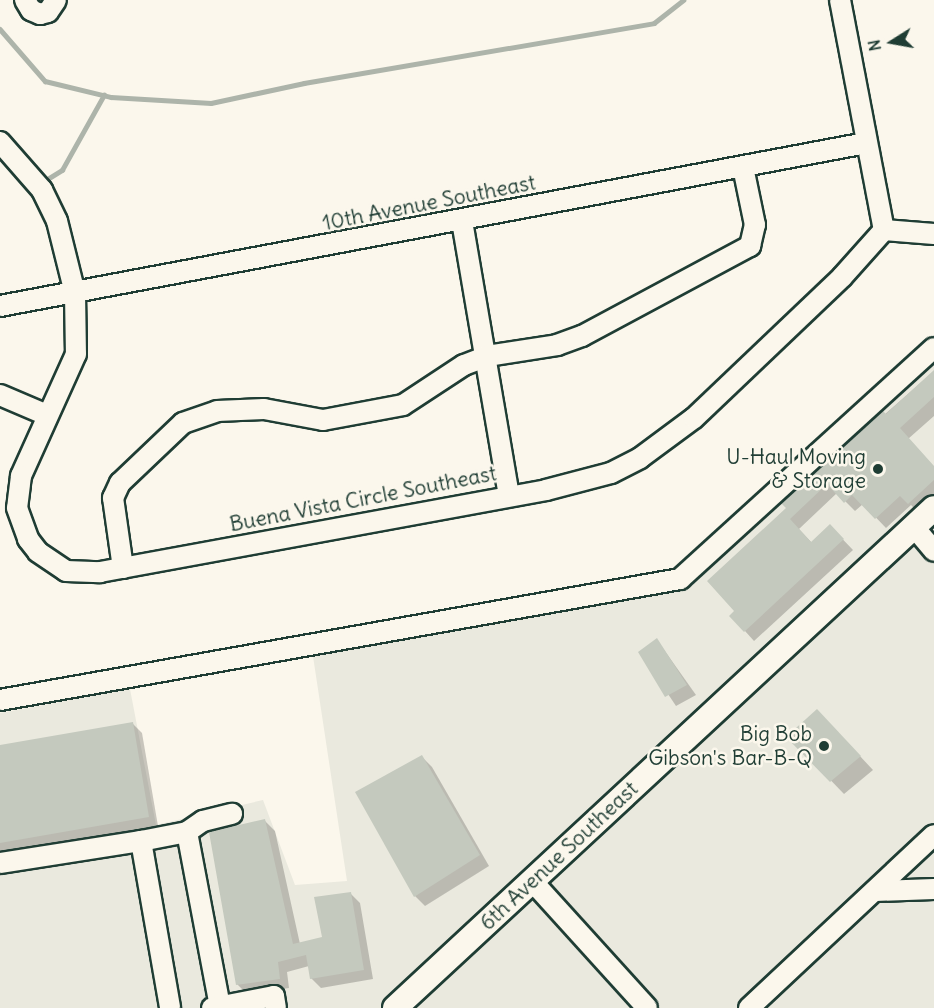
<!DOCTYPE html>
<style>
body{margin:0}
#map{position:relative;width:934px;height:1008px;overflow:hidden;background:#fbf7ec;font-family:Delius,sans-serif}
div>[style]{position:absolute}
.built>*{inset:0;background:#eae9de}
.shadow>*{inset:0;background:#0003}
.stream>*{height:4.5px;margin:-2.25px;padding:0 2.25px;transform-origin:2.25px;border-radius:2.25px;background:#adb4aa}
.building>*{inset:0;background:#c4c9be}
.roads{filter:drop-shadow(2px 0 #1f3d34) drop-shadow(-2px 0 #1f3d34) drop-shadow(0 2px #1f3d34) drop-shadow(0 -2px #1f3d34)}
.minor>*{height:20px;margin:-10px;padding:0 10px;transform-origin:10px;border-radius:10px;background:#fbf7ec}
.major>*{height:24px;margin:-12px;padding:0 12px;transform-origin:12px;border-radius:12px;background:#fbf7ec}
.dots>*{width:16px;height:16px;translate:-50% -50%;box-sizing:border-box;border:3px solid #fbf7ec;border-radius:50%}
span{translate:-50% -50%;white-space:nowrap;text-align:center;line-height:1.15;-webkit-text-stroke:5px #fbf7ec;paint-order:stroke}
.street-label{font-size:21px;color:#1f3d34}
.poi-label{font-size:21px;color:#1f3d34}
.right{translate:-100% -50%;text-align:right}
.north{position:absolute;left:862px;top:12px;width:60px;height:60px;-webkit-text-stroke:4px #fbf7ec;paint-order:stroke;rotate:259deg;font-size:16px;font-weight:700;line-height:24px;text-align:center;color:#1f3d34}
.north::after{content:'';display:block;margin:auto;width:21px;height:27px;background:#1f3d34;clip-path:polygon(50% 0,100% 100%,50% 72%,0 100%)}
</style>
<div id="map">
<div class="built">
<div style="clip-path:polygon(934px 356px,934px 1008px,0 1008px,0 713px,130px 689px,156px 825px,263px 800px,295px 885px,347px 881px,311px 643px,681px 578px)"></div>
</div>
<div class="shadow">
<div style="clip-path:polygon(934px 371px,934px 416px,908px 439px,934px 467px,934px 499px,919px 513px,911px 505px,886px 528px,863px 504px,855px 511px,837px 493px,799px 529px,812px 543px,830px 526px,853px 550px,754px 641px,745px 631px,737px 611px,788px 508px,784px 503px)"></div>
<div style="clip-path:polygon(657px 640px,696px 695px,676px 706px,640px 652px)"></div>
<div style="clip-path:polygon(132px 723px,142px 733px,158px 826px,0 854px,0 746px)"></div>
<div style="clip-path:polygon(830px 724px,873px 770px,844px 794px,789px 737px)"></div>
<div style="clip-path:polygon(422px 757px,432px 767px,489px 866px,425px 906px,415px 896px)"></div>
<div style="clip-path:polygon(265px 821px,275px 831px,300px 944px,324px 938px,350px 893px,360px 903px,373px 979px,321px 988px,311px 978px,309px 966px,287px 972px,289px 988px,247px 994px,237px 984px)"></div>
</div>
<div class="stream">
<div style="left:0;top:29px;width:69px;rotate:49.1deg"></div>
<div style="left:45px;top:81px;width:68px;rotate:13.6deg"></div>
<div style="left:111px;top:97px;width:100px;rotate:3.4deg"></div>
<div style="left:211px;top:103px;width:95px;rotate:-12.1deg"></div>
<div style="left:304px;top:83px;width:355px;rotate:-9.7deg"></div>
<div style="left:654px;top:23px;width:37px;rotate:-38deg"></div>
<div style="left:46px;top:180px;width:19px;rotate:-32deg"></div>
<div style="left:62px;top:170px;width:86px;rotate:-60.8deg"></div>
</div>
<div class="building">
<div style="clip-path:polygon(934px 370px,934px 397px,900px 428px,934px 466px,934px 480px,908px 504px,900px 496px,875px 519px,852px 495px,844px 503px,827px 484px,790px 519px,811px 542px,830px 524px,844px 539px,744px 632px,729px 616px,734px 611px,707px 581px,786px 508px,781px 503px,883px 411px,886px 414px)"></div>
<div style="clip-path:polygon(657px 638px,687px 685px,665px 697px,638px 652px)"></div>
<div style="clip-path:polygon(817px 709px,861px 756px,830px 782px,786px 737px)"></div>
<div style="clip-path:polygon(133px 722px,149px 817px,0 843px,0 745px)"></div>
<div style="clip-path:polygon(422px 755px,480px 855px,414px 897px,355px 792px)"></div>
<div style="clip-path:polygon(265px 819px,293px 944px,322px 937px,314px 897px,351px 892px,364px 970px,310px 979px,306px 955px,278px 962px,280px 979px,236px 985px,209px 832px)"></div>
</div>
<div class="roads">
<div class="minor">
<div style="left:25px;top:0;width:12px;rotate:59deg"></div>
<div style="left:31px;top:10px;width:10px;rotate:24deg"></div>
<div style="left:40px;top:14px;width:8px;rotate:-14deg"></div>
<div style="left:48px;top:12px;width:14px;rotate:-56deg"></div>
<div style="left:840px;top:0;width:234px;rotate:79.2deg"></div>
<div style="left:0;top:142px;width:64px;rotate:48.8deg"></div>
<div style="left:42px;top:190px;width:34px;rotate:64deg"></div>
<div style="left:57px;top:221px;width:74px;rotate:76deg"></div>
<div style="left:75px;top:293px;width:61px;rotate:89.1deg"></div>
<div style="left:76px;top:354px;width:134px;rotate:114.3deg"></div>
<div style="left:21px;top:476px;width:32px;rotate:97deg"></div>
<div style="left:17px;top:508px;width:33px;rotate:70deg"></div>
<div style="left:28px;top:539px;width:16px;rotate:52deg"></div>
<div style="left:38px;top:552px;width:34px;rotate:34deg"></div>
<div style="left:66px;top:571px;width:34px;rotate:2deg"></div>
<div style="left:100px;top:572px;width:453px;rotate:-10.4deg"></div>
<div style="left:546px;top:490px;width:67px;rotate:-14.7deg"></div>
<div style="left:611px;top:473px;width:33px;rotate:-27deg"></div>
<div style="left:640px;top:458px;width:67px;rotate:-36.5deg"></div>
<div style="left:694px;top:418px;width:204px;rotate:-43.6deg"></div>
<div style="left:842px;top:277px;width:63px;rotate:-48.2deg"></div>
<div style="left:462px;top:221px;width:279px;rotate:80.3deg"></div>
<div style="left:884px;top:230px;width:50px;rotate:4.6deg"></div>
<div style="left:0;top:306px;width:881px;rotate:-10.66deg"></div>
<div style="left:0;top:395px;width:51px;rotate:23.1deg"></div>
<div style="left:914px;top:527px;width:31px;rotate:50deg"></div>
<div style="left:123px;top:568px;width:71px;rotate:-98.1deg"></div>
<div style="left:113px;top:498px;width:17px;rotate:-65deg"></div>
<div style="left:120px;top:483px;width:87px;rotate:-43.6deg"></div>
<div style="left:183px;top:423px;width:36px;rotate:-19deg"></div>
<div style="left:217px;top:411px;width:47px;rotate:-2.4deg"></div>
<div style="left:264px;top:409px;width:60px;rotate:10.6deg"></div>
<div style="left:323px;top:420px;width:81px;rotate:-10.6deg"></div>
<div style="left:403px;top:405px;width:73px;rotate:-33.3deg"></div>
<div style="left:464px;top:365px;width:25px;rotate:-21deg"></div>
<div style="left:487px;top:356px;width:71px;rotate:-8.9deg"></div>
<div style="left:557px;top:345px;width:27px;rotate:-20deg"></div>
<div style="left:582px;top:336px;width:191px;rotate:-28.2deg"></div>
<div style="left:750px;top:246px;width:22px;rotate:-77deg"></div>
<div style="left:755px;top:225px;width:59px;rotate:-101.7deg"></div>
<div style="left:0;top:700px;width:691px;rotate:-10.09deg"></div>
<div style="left:680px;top:579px;width:343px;rotate:-42.3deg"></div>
<div style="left:187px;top:832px;width:19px;rotate:-35deg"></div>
<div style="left:203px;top:821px;width:30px;rotate:-14deg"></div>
<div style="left:141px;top:841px;width:47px;rotate:-11.1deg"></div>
<div style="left:187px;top:832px;width:177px;rotate:79.3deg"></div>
<div style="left:0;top:863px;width:143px;rotate:-8.9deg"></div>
<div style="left:141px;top:841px;width:169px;rotate:80.1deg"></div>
<div style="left:532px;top:881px;width:171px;rotate:47.8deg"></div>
<div style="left:875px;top:891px;width:59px;rotate:-1.9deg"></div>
<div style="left:212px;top:1008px;width:63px;rotate:-11deg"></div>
<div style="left:274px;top:996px;width:12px;rotate:81deg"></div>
<div style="left:749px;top:1008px;width:253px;rotate:-43.1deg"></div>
</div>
<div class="major">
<div style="left:395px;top:1008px;width:735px;rotate:-42.85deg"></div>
</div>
</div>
<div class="dots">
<div style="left:878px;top:469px;background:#1f3d34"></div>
<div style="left:824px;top:746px;background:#1f3d34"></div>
</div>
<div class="street-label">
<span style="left:429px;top:203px;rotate:-11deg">10th Avenue Southeast</span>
<span style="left:363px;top:499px;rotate:-11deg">Buena Vista Circle Southeast</span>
<span style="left:559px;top:856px;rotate:-43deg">6th Avenue Southeast</span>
</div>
<div class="poi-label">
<span class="right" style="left:866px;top:469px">U-Haul Moving<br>&amp; Storage</span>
<span class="right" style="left:812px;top:746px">Big Bob<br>Gibson's Bar-B-Q</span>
</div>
<div class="north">N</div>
</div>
